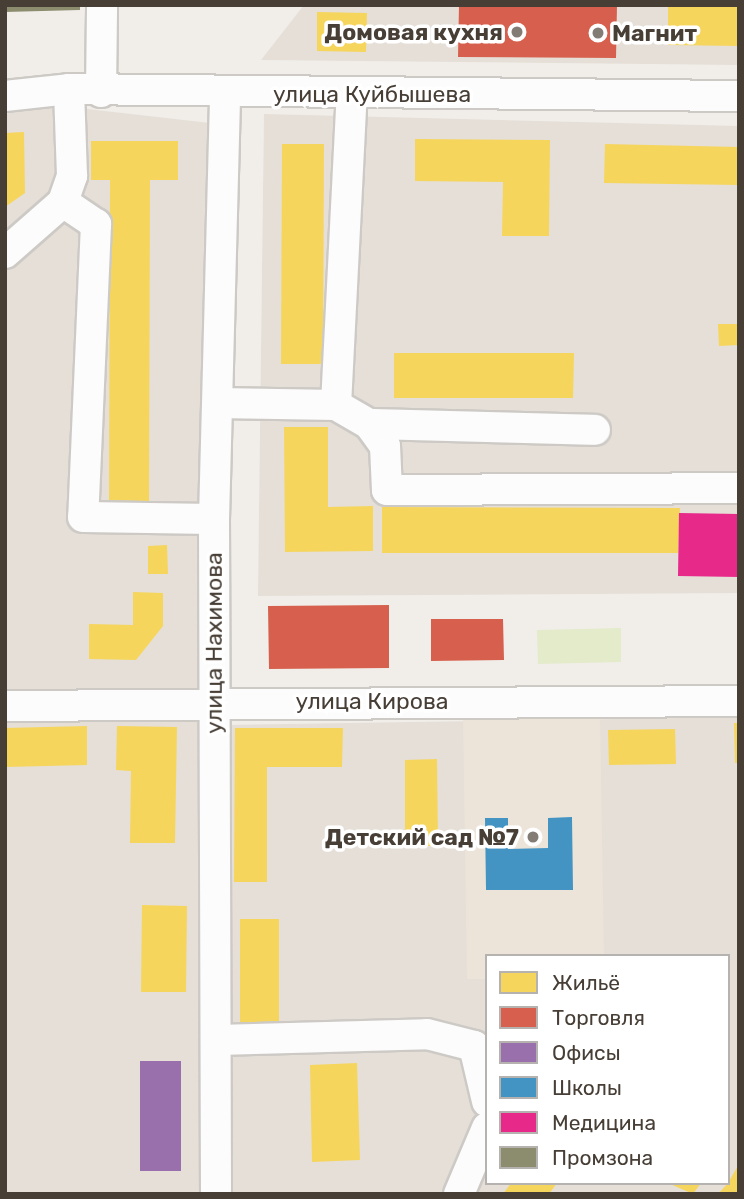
<!DOCTYPE html>
<meta charset="utf-8">
<style>
body{margin:0}
#map{position:relative;width:744px;height:1199px;overflow:hidden;background:#f1eeea;font-family:Rubik,sans-serif}
div>[style]{position:absolute}
.residential>*{inset:0;background:#e5dfd7}
.education>*{inset:0;background:#ece4d9}
.green>*{inset:0;background:#e3ebca}
.homes>*{inset:0;background:#f6d55c}
.shops>*{inset:0;background:#d6604d}
.offices>*{inset:0;background:#9970ab}
.schools>*{inset:0;background:#4393c3}
.health>*{inset:0;background:#e7298a}
.industry>*{inset:0;background:#8c8c6e}
.roads{filter:drop-shadow(2px 0 #cdcac6) drop-shadow(-2px 0 #cdcac6) drop-shadow(0 2px #cdcac6) drop-shadow(0 -2px #cdcac6)}
.minor>*{height:30px;margin:-15px;padding:0 15px;transform-origin:15px;border-radius:15px;background:#fdfcfc}
.dots>*{width:19px;height:19px;translate:-50% -50%;box-sizing:border-box;border:4px solid #fff;border-radius:50%}
span{translate:-50% -50%;white-space:nowrap;text-align:center;line-height:1.15;-webkit-text-stroke:7px #fff;paint-order:stroke}
.poi-label{font-size:23px;color:#473e36;font-weight:700}
.right{translate:-100% -50%;text-align:right}
.left{translate:0 -50%;text-align:left}
.street-label{font-size:23px;color:#473e36}
.frame{position:absolute;inset:0;border:7px solid #473e36;pointer-events:none}
.legend{position:absolute;left:485px;top:954px;width:245px;height:231px;box-sizing:border-box;background:#fff;border:2px solid #b5b2af;margin:0;padding:9px 12px;list-style:none;font-size:21px;color:#473e36}
.legend li{display:flex;align-items:center;gap:14px;height:35px}
.legend b{width:35px;border:2px solid #b5b2af}
</style>
<div id="map">
<div class="residential">
<div style="clip-path:polygon(304px 5px,739px 5px,739px 65px,261px 60px)"></div>
<div style="clip-path:polygon(26px 102px,210px 123px,198px 690px,5px 691px,5px 115px)"></div>
<div style="clip-path:polygon(264px 114px,739px 126px,739px 593px,258px 596px)"></div>
<div style="clip-path:polygon(evenodd,739px 717px,739px 1194px,233px 1194px,230px 725px,739px 717px,487px 956px,728px 956px,728px 1183px,487px 1183px,487px 956px)"></div>
<div style="clip-path:polygon(5px 721px,206px 721px,203px 1194px,5px 1194px)"></div>
</div>
<div class="education">
<div style="clip-path:polygon(600px 716px,604px 956px,487px 956px,487px 979px,467px 979px,463px 718px)"></div>
</div>
<div class="green">
<div style="clip-path:polygon(621px 628px,621px 662px,538px 664px,537px 630px)"></div>
</div>
<div class="homes">
<div style="clip-path:polygon(668px 5px,739px 5px,739px 46px,668px 45px)"></div>
<div style="clip-path:polygon(317px 12px,367px 13px,366px 52px,317px 51px)"></div>
<div style="clip-path:polygon(24px 132px,25px 193px,5px 207px,5px 133px)"></div>
<div style="clip-path:polygon(415px 139px,550px 140px,549px 236px,502px 236px,503px 182px,415px 181px)"></div>
<div style="clip-path:polygon(91px 141px,178px 141px,178px 180px,150px 180px,149px 507px,109px 507px,110px 180px,91px 180px)"></div>
<div style="clip-path:polygon(282px 144px,324px 144px,323px 364px,281px 364px)"></div>
<div style="clip-path:polygon(605px 144px,739px 147px,739px 185px,604px 183px)"></div>
<div style="clip-path:polygon(718px 324px,739px 324px,739px 345px,719px 346px)"></div>
<div style="clip-path:polygon(394px 353px,574px 353px,573px 398px,394px 398px)"></div>
<div style="clip-path:polygon(284px 427px,328px 427px,328px 507px,373px 506px,373px 551px,285px 552px)"></div>
<div style="clip-path:polygon(382px 507px,680px 508px,678px 553px,382px 553px)"></div>
<div style="clip-path:polygon(167px 545px,168px 574px,148px 574px,148px 546px)"></div>
<div style="clip-path:polygon(133px 592px,163px 593px,163px 626px,136px 660px,89px 659px,89px 624px,133px 625px)"></div>
<div style="clip-path:polygon(734px 723px,739px 723px,739px 763px,735px 763px)"></div>
<div style="clip-path:polygon(87px 726px,87px 765px,5px 767px,5px 728px)"></div>
<div style="clip-path:polygon(117px 726px,177px 727px,175px 843px,130px 843px,131px 771px,116px 770px)"></div>
<div style="clip-path:polygon(235px 728px,343px 728px,342px 767px,267px 767px,267px 882px,234px 882px)"></div>
<div style="clip-path:polygon(675px 729px,676px 764px,609px 765px,608px 730px)"></div>
<div style="clip-path:polygon(437px 759px,438px 846px,405px 846px,405px 760px)"></div>
<div style="clip-path:polygon(142px 905px,187px 906px,186px 992px,141px 992px)"></div>
<div style="clip-path:polygon(240px 919px,279px 919px,279px 1031px,240px 1031px)"></div>
<div style="clip-path:polygon(357px 1063px,360px 1160px,312px 1162px,310px 1065px)"></div>
<div style="clip-path:polygon(739px 1164px,739px 1194px,718px 1194px,728px 1183px)"></div>
<div style="clip-path:polygon(511px 1183px,557px 1183px,549px 1194px,503px 1194px)"></div>
<div style="clip-path:polygon(668px 1183px,701px 1183px,693px 1194px)"></div>
</div>
<div class="shops">
<div style="clip-path:polygon(459px 5px,617px 5px,616px 58px,458px 57px)"></div>
<div style="clip-path:polygon(389px 605px,389px 668px,269px 669px,268px 606px)"></div>
<div style="clip-path:polygon(431px 619px,503px 619px,504px 660px,431px 661px)"></div>
</div>
<div class="offices">
<div style="clip-path:polygon(140px 1061px,181px 1061px,181px 1171px,140px 1171px)"></div>
</div>
<div class="schools">
<div style="clip-path:polygon(572px 817px,573px 890px,486px 890px,485px 818px,508px 818px,508px 849px,548px 848px,548px 818px)"></div>
</div>
<div class="health">
<div style="clip-path:polygon(679px 513px,739px 514px,739px 577px,678px 576px)"></div>
</div>
<div class="industry">
<div style="clip-path:polygon(5px 5px,80px 5px,80px 10px,5px 12px)"></div>
</div>
<div class="roads">
<div class="minor">
<div style="left:101px;top:92px;width:87px;rotate:-89.3deg"></div>
<div style="left:5px;top:96px;width:64px;rotate:-6.2deg"></div>
<div style="left:69px;top:89px;width:670px;rotate:0.6deg"></div>
<div style="left:63px;top:202px;width:40px;rotate:34deg"></div>
<div style="left:96px;top:224px;width:293px;rotate:92.5deg"></div>
<div style="left:83px;top:517px;width:131px;rotate:0.9deg"></div>
<div style="left:5px;top:253px;width:77px;rotate:-41.3deg"></div>
<div style="left:63px;top:202px;width:28px;rotate:-71deg"></div>
<div style="left:72px;top:176px;width:87px;rotate:-92deg"></div>
<div style="left:218px;top:403px;width:118px;rotate:1deg"></div>
<div style="left:336px;top:405px;width:311px;rotate:-87.1deg"></div>
<div style="left:336px;top:405px;width:38px;rotate:30deg"></div>
<div style="left:369px;top:424px;width:27px;rotate:54deg"></div>
<div style="left:385px;top:446px;width:44px;rotate:87.4deg"></div>
<div style="left:387px;top:490px;width:352px;rotate:-0.3deg"></div>
<div style="left:369px;top:424px;width:226px;rotate:1.5deg"></div>
<div style="left:5px;top:706px;width:734px;rotate:-0.39deg"></div>
<div style="left:218px;top:1040px;width:209px;rotate:-1.6deg"></div>
<div style="left:427px;top:1034px;width:49px;rotate:14.3deg"></div>
<div style="left:474px;top:1046px;width:57px;rotate:76.7deg"></div>
<div style="left:216px;top:1194px;width:675px;rotate:-90.17deg"></div>
<div style="left:214px;top:519px;width:427px;rotate:-88.5deg"></div>
<div style="left:459px;top:1194px;width:72px;rotate:-67deg"></div>
</div>
</div>
<div class="dots">
<div style="left:517px;top:32px;background:#827c75"></div>
<div style="left:598px;top:33px;background:#827c75"></div>
<div style="left:533px;top:837px;background:#827c75"></div>
</div>
<div class="poi-label">
<span class="right" style="left:503px;top:32px">Домовая кухня</span>
<span class="left" style="left:612px;top:33px">Магнит</span>
<span class="right" style="left:519px;top:837px">Детский сад №7</span>
</div>
<div class="street-label">
<span style="left:372px;top:94px">улица Куйбышева</span>
<span style="left:214px;top:643px;rotate:-90deg">улица Нахимова</span>
<span style="left:372px;top:701px">улица Кирова</span>
</div>
<div class="frame"></div>
<ul class="legend">
<li><b style="height:19px;background:#f6d55c"></b>Жильё</li>
<li><b style="height:19px;background:#d6604d"></b>Торговля</li>
<li><b style="height:19px;background:#9970ab"></b>Офисы</li>
<li><b style="height:19px;background:#4393c3"></b>Школы</li>
<li><b style="height:19px;background:#e7298a"></b>Медицина</li>
<li><b style="height:19px;background:#8c8c6e"></b>Промзона</li>
</ul>
</div>
